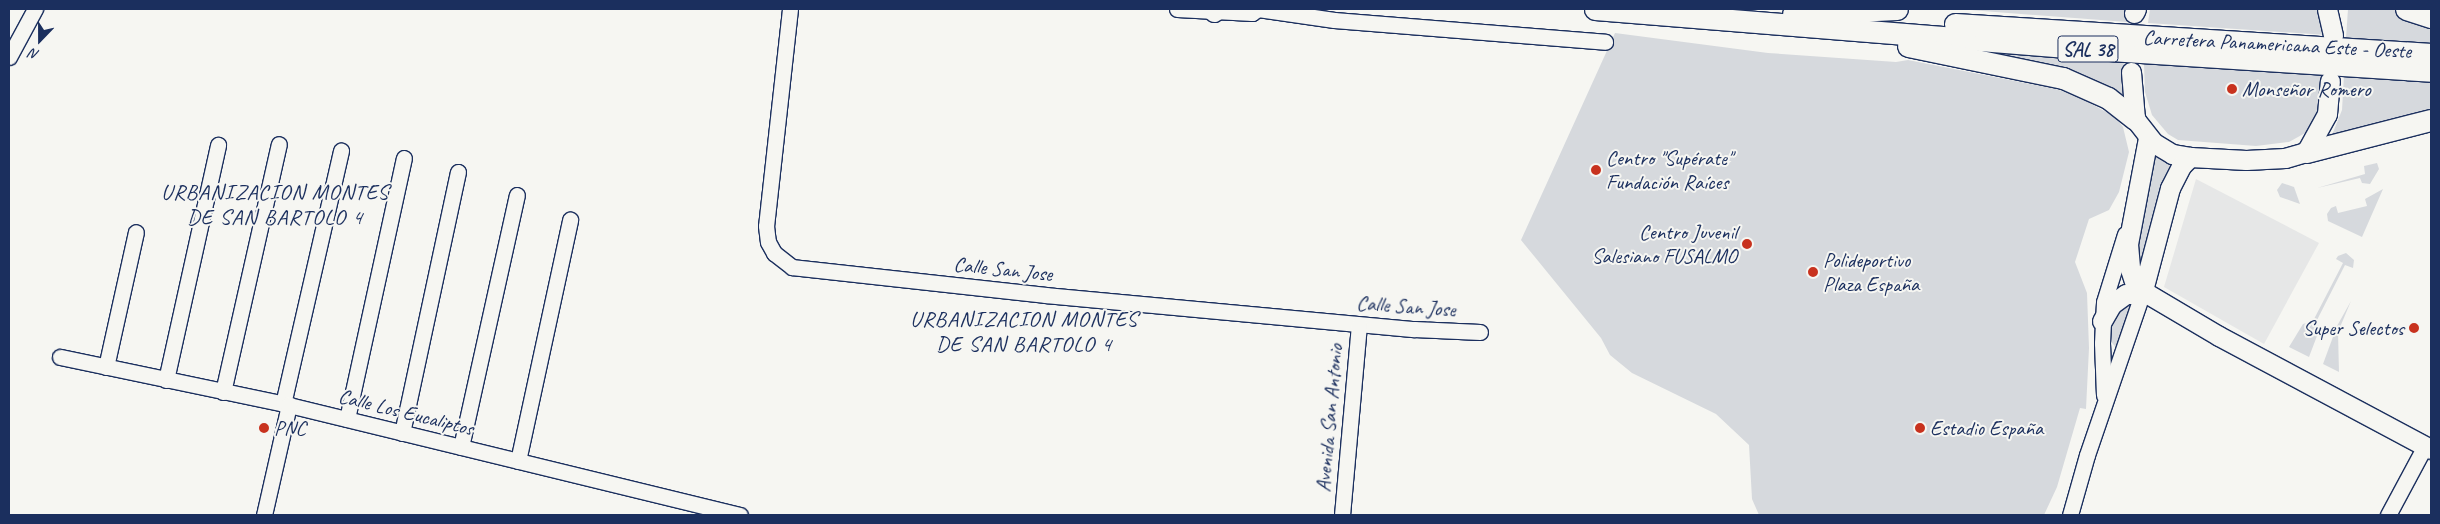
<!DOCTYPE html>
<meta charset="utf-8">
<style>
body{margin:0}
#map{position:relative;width:2440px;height:524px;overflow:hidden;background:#f6f6f2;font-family:Caveat,sans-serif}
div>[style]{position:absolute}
.built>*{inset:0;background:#e6e7e7}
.green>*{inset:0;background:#d6d9dd}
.roads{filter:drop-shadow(1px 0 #1b2f5e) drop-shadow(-1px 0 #1b2f5e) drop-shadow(0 1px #1b2f5e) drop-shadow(0 -1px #1b2f5e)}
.minor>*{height:15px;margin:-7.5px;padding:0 7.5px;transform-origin:7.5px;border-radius:7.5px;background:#f6f6f2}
.major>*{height:19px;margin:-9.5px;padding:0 9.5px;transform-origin:9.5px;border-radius:9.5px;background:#f6f6f2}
.highway>*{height:21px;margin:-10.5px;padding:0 10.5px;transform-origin:10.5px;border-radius:10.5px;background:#f6f6f2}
.dots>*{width:14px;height:14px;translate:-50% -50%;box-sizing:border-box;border:2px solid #f6f6f2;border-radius:50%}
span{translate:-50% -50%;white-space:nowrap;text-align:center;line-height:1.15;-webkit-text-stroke:4px #f6f6f2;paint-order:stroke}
.shield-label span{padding:1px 4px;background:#f6f6f2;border:1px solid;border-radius:4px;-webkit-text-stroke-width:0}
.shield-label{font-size:20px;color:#1b2f5e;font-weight:700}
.street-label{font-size:21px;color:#1b2f5e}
.poi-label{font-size:21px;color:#1b2f5e}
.left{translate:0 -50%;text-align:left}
.right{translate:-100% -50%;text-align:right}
.neighbourhood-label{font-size:22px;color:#1b2f5e;letter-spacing:1px}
.frame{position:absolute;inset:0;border:10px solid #1b2f5e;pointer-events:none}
.north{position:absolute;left:15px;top:15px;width:50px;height:50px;-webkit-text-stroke:4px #f6f6f2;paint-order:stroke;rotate:202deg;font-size:14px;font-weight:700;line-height:20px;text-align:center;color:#1b2f5e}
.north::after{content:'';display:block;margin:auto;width:18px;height:22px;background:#1b2f5e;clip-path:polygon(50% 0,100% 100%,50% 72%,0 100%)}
</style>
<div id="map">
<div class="built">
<div style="clip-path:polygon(2196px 179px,2319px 243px,2264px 344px,2164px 287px)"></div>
</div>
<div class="green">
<div style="clip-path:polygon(1957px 9px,2126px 9px,2127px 22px)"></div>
<div style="clip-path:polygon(2150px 9px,2318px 9px,2324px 19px,2327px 35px,2148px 23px)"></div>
<div style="clip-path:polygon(2348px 9px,2394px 9px,2431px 20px,2431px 45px,2346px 38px)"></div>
<div style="clip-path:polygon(1615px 33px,1768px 53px,1896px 62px,1908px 60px,2056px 89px,2079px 97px,2115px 117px,2123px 127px,2129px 152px,2119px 192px,2109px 210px,2089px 219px,2075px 262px,2087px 293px,2089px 348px,2086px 409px,2080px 408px,2057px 487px,2044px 515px,1759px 515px,1752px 499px,1749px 445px,1716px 414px,1632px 373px,1610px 355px,1601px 338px,1521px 240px)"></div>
<div style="clip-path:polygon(1934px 45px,2124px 56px,2127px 103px)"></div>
<div style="clip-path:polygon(2144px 64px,2325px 75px,2321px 106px,2307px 132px,2289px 142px,2256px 146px,2178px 140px,2168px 134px,2152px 115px,2145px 92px)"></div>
<div style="clip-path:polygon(2344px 75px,2431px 79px,2431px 113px,2332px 135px,2342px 110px)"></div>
<div style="clip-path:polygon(2154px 149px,2174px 157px,2140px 268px,2137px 267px,2134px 262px)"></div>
<div style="clip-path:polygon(2377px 163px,2379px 169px,2370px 184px,2362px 183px,2360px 178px,2317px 188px,2365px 174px,2364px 166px)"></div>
<div style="clip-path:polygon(2282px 183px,2294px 187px,2300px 204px,2280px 197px,2277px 190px)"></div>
<div style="clip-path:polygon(2383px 189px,2362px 237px,2328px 221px,2327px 214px,2331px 208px,2336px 206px,2338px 213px,2367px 206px,2365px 199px)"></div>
<div style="clip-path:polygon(2346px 253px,2354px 260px,2353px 268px,2345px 265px,2316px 322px,2320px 328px,2309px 357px,2289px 347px,2303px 324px,2313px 321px,2343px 263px,2336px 259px,2338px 256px)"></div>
<div style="clip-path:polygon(2132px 298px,2118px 349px,2117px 349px,2108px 338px,2109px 316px)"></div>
<div style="clip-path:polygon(2351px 301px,2338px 332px,2339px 372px,2323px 364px,2337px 326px)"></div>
</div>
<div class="roads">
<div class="minor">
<div style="left:790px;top:9px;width:218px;rotate:96.3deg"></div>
<div style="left:766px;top:226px;width:16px;rotate:83deg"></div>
<div style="left:768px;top:242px;width:13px;rotate:61deg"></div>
<div style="left:774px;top:253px;width:23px;rotate:38deg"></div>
<div style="left:792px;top:267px;width:255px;rotate:6.3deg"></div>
<div style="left:1045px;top:295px;width:371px;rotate:5.3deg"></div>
<div style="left:1414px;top:329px;width:66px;rotate:2.6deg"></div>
<div style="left:1177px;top:9px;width:75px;rotate:3.1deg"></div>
<div style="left:1252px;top:13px;width:7px;rotate:-34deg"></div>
<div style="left:1258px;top:9px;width:77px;rotate:8.2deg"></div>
<div style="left:1334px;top:20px;width:272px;rotate:4.6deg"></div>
<div style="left:9px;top:57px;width:55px;rotate:-61.6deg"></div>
<div style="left:60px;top:357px;width:234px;rotate:11.8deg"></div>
<div style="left:289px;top:405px;width:464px;rotate:13.7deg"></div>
<div style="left:106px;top:367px;width:138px;rotate:-77.5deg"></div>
<div style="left:166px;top:380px;width:241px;rotate:-77.5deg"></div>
<div style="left:223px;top:392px;width:254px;rotate:-77.3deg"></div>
<div style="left:2104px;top:395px;width:52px;rotate:-92.2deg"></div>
<div style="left:2102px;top:343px;width:41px;rotate:-87.2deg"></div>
<div style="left:2104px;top:302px;width:71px;rotate:-72.8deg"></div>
<div style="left:283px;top:404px;width:260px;rotate:-77.1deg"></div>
<div style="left:347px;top:419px;width:267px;rotate:-77.7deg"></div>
<div style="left:402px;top:433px;width:267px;rotate:-77.9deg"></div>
<div style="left:461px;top:447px;width:258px;rotate:-77.5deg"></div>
<div style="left:518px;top:461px;width:247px;rotate:-77.8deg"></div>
<div style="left:264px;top:515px;width:113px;rotate:-77.2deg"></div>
<div style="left:1342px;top:515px;width:191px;rotate:-84.9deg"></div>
<div style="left:2070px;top:515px;width:62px;rotate:-74.2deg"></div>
<div style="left:2087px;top:455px;width:170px;rotate:-71.1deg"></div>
<div style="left:2388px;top:515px;width:78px;rotate:-61.8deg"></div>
</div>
<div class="major">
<div style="left:2327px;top:9px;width:27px;rotate:77deg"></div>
<div style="left:2134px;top:13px;width:4px;rotate:-63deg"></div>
<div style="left:2131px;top:72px;width:47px;rotate:85.1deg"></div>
<div style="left:2135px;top:119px;width:31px;rotate:52deg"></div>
<div style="left:2154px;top:143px;width:21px;rotate:31deg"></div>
<div style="left:2172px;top:154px;width:18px;rotate:9deg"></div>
<div style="left:2190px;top:157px;width:56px;rotate:3.1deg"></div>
<div style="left:2246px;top:160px;width:39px;rotate:-3deg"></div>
<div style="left:2285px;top:158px;width:22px;rotate:-16deg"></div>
<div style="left:2306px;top:152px;width:43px;rotate:-61.1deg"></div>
<div style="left:2327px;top:114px;width:33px;rotate:-85deg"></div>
<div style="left:2148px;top:138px;width:108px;rotate:100.7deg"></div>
<div style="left:2128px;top:244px;width:25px;rotate:85deg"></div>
<div style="left:2130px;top:269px;width:19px;rotate:72deg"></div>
<div style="left:2136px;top:287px;width:96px;rotate:30.6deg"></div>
<div style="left:2219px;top:336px;width:240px;rotate:28.1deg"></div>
<div style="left:2142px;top:294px;width:110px;rotate:-75.2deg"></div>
<div style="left:2170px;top:188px;width:25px;rotate:-63deg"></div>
<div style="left:2181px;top:166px;width:13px;rotate:-45deg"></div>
<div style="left:2102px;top:321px;width:20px;rotate:-60deg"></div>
<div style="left:2112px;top:304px;width:17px;rotate:-36deg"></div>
<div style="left:2126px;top:294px;width:16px"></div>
</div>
<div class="highway">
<div style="left:1595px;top:9px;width:470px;rotate:4.6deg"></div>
<div style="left:2063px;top:47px;width:369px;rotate:3.7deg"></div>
<div style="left:2406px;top:9px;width:26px;rotate:18deg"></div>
<div style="left:1214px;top:11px;width:2px;rotate:-63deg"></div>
<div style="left:1793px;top:14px;width:104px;rotate:-2.8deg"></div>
<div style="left:1955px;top:24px;width:477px;rotate:3.6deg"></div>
<div style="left:1908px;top:46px;width:158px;rotate:11.7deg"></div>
<div style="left:2063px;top:78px;width:49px;rotate:24deg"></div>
<div style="left:2108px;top:98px;width:34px;rotate:38deg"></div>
<div style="left:2306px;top:152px;width:129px;rotate:-14.4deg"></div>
</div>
</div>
<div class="dots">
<div style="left:2232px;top:89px;background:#c8321e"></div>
<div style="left:1596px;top:170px;background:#c8321e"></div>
<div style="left:1747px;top:244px;background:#c8321e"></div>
<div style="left:1813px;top:272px;background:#c8321e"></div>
<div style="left:2414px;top:328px;background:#c8321e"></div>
<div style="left:264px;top:428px;background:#c8321e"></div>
<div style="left:1920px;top:428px;background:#c8321e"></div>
</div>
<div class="shield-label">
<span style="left:2088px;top:49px">SAL 38</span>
</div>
<div class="street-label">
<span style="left:2277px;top:44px;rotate:3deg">Carretera Panamericana Este - Oeste</span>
<span style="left:1003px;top:269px;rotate:6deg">Calle San Jose</span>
<span style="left:1406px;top:306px;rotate:4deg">Calle San Jose</span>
<span style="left:406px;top:412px;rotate:14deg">Calle Los Eucaliptos</span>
<span style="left:1329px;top:418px;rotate:-85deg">Avenida San Antonio</span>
</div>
<div class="poi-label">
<span class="left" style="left:2242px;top:89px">Monseñor Romero</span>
<span class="left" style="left:1606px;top:170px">Centro "Supérate"<br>Fundación Raíces</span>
<span class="right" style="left:1737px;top:244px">Centro Juvenil<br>Salesiano FUSALMO</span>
<span class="left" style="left:1823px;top:272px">Polideportivo<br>Plaza España</span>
<span class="right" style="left:2404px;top:328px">Super Selectos</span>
<span class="left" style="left:274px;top:428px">PNC</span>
<span class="left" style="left:1930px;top:428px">Estadio España</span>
</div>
<div class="neighbourhood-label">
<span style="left:275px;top:205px">URBANIZACION MONTES<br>DE SAN BARTOLO 4</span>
<span style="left:1024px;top:332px">URBANIZACION MONTES<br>DE SAN BARTOLO 4</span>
</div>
<div class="frame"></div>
<div class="north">N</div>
</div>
